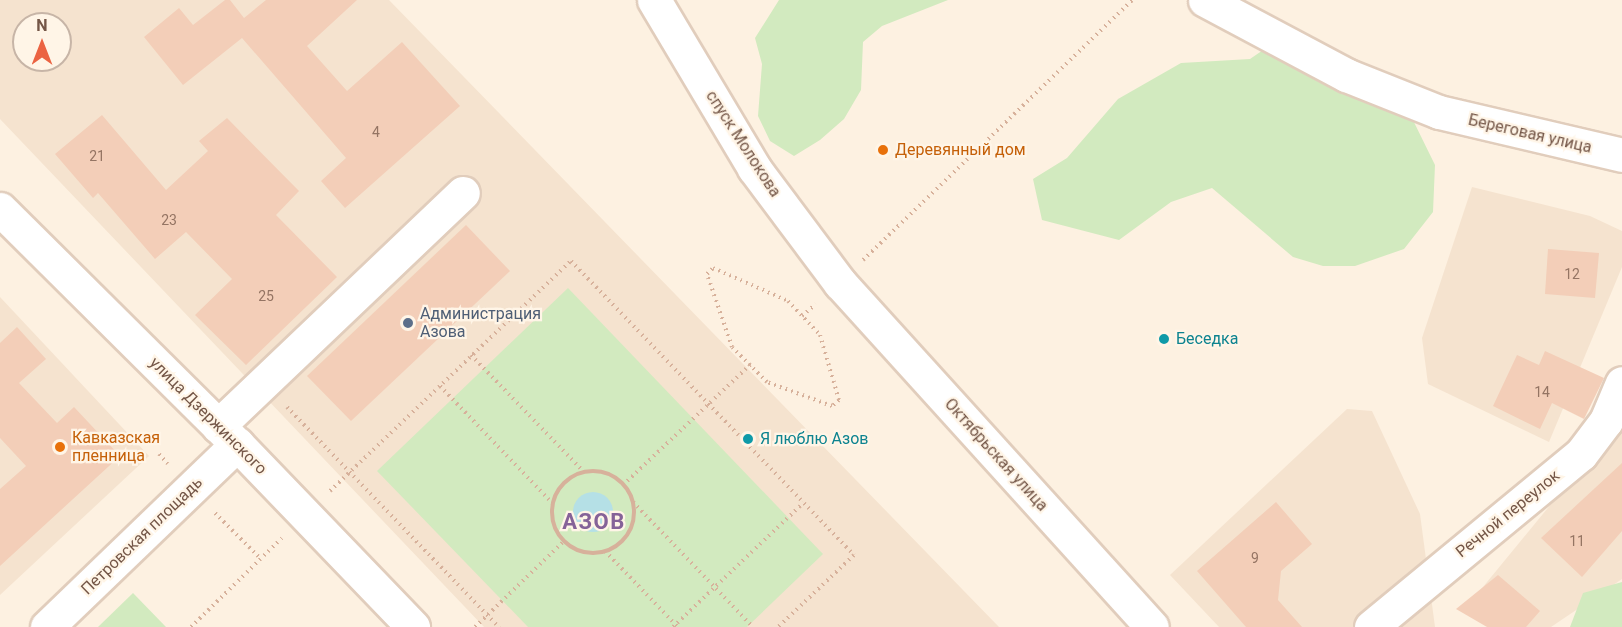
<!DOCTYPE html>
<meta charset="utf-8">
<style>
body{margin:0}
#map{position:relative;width:1622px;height:627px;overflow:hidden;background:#fdf1e1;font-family:Roboto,sans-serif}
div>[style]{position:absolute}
.residential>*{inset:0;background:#f5e3cf}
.green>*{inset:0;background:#d2eabf}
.water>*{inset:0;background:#b5e0e6}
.round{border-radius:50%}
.building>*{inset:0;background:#f3ceb8}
.path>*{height:4px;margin-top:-2px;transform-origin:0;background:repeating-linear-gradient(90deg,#d7b19b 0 1.5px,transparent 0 6px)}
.path>.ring{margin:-2px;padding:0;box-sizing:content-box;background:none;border:4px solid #d7b19b;border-radius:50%}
.roads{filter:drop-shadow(2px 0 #e1cdbc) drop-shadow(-2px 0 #e1cdbc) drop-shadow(0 2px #e1cdbc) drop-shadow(0 -2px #e1cdbc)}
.minor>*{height:33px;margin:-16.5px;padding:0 16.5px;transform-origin:16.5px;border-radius:16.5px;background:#fff}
.dots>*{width:16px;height:16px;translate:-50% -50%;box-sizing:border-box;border:3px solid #fff5e7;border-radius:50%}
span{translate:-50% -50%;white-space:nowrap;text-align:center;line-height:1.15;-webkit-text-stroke:4.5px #fff5e7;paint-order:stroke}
.number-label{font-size:14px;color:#947463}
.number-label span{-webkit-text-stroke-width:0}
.street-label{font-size:16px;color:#745647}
.food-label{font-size:16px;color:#c56008}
.left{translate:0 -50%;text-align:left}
.service-label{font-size:16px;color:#4e5e75}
.culture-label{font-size:16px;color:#0d838f}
.district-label{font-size:22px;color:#856298;font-weight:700;letter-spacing:1.5px}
.north{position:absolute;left:12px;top:12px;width:60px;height:60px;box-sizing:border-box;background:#fff5e7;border:2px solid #c7b5a7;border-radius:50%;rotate:0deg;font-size:16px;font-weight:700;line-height:24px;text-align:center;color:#745647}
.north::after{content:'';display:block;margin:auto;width:21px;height:27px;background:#eb6342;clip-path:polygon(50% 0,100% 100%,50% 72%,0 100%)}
</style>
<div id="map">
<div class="residential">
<div style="clip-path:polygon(evenodd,0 0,389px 0,999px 627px,484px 627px,0 119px,0 0,24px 24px,60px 24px,60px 60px,24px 60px,24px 24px)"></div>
<div style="clip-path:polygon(1472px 187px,1590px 216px,1622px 231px,1622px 267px,1549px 442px,1428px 384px,1422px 338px)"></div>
<div style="clip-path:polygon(0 297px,149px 456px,0 595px)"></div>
<div style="clip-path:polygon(1622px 383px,1622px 579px,1551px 627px,1517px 627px,1478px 593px,1611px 431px)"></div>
<div style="clip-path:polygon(1347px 409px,1372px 411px,1420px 514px,1435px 627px,1219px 627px,1170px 575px)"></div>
</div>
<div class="green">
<div style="clip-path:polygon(779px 0,948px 0,882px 26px,863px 42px,861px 90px,844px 119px,820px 140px,794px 156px,770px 141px,758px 116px,762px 64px,755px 38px)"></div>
<div style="clip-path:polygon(1269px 46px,1409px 112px,1435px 165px,1433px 212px,1404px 249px,1355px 266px,1323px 266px,1293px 257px,1212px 188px,1171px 202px,1119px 240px,1042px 220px,1033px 179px,1067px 158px,1118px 99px,1181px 63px,1250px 59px)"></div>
<div style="clip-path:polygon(568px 288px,823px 554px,747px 627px,528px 627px,377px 471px)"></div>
<div style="clip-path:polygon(1622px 582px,1622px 627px,1570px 627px,1583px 593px)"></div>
<div style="clip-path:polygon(133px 593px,166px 627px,98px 627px)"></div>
</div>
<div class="water">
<div class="round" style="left:573px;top:492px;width:40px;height:40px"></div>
</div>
<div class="building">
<div style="clip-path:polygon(225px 0,230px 0,244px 18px,266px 0,357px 0,307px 46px,347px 91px,402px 42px,460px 106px,345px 208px,321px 181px,346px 158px,242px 38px,183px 85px,144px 37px,179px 8px,193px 25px)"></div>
<div style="clip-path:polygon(102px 115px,166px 190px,208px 151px,199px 141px,227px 118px,299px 191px,276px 215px,337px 277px,246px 365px,195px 315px,232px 279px,186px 232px,155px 259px,98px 193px,93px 198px,55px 154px)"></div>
<div style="clip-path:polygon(466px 225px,510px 271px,351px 421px,307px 376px)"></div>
<div style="clip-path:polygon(1548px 249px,1599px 253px,1595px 298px,1545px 294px)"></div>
<div style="clip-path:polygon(17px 327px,46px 359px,19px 383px,57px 423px,74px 407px,120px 456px,0 566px,0 489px,26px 466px,0 438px,0 343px)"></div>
<div style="clip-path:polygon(1545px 351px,1604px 378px,1584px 419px,1552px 403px,1540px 429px,1493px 406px,1517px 355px,1539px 365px)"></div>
<div style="clip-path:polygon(1622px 463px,1622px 531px,1582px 577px,1541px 538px)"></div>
<div style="clip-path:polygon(1276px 502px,1312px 544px,1281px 571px,1278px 600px,1302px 627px,1246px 627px,1197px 571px)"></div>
<div style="clip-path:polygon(1498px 575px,1540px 611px,1526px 627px,1487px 627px,1456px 609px)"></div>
</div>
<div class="path">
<div style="left:863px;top:260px;width:374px;rotate:-44deg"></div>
<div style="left:713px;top:268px;width:82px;rotate:23.7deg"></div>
<div style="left:788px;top:301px;width:47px;rotate:46.7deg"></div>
<div style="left:820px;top:335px;width:68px;rotate:73.7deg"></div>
<div style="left:839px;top:400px;width:9px;rotate:139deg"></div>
<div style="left:832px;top:406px;width:69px;rotate:-159.7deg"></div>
<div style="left:767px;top:382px;width:49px;rotate:-135deg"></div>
<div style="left:732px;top:347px;width:77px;rotate:-108.9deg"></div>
<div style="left:707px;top:274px;width:8px;rotate:-45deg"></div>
<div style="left:802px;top:316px;width:18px;rotate:-41deg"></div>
<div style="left:471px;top:355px;width:163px;rotate:46deg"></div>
<div style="left:440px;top:386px;width:163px;rotate:46.2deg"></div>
<div style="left:287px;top:407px;width:306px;rotate:46.1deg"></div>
<div style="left:159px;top:454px;width:13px;rotate:48deg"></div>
<div class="ring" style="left:552px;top:471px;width:78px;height:78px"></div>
<div style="left:623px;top:485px;width:175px;rotate:-43.4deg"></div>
<div style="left:330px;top:491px;width:333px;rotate:-43.7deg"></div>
<div style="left:571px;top:261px;width:408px;rotate:46.1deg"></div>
<div style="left:854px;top:555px;width:105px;rotate:136.5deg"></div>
<div style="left:633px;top:502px;width:173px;rotate:46.2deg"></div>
<div style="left:215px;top:513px;width:65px;rotate:45deg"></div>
<div style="left:605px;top:551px;width:105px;rotate:46.2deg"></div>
<div style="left:191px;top:627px;width:127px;rotate:-44.4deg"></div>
<div style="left:475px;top:627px;width:124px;rotate:-44deg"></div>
<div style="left:673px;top:627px;width:180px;rotate:-43.6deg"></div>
</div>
<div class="roads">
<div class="minor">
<div style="left:654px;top:0;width:196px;rotate:59.2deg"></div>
<div style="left:754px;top:168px;width:144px;rotate:53.2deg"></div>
<div style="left:840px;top:283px;width:464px;rotate:47.8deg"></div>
<div style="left:1205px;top:0;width:160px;rotate:28deg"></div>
<div style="left:1346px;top:75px;width:100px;rotate:21.7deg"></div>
<div style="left:1439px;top:112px;width:188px;rotate:13.2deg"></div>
<div style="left:0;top:209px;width:334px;rotate:44.8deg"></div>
<div style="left:237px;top:444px;width:254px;rotate:46.1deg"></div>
<div style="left:218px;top:426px;width:338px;rotate:-43.6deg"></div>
<div style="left:47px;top:627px;width:264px;rotate:-43.9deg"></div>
<div style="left:1371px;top:627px;width:272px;rotate:-39.5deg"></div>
<div style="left:1581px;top:454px;width:41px;rotate:-52.9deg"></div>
<div style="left:1606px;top:421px;width:41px;rotate:-67.2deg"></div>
</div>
</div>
<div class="dots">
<div style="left:883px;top:150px;background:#e8710a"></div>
<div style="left:408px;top:323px;background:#5c6f8a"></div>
<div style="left:1164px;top:339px;background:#0f9aa8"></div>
<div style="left:748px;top:439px;background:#0f9aa8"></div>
<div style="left:60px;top:447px;background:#e8710a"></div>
</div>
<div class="number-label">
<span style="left:376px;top:132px">4</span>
<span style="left:97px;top:156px">21</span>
<span style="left:169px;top:220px">23</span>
<span style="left:1572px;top:274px">12</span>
<span style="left:266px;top:296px">25</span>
<span style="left:1542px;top:392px">14</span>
<span style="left:1577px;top:541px">11</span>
<span style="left:1255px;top:558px">9</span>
</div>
<div class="street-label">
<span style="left:1530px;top:134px;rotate:13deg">Береговая улица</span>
<span style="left:743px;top:144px;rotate:57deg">спуск Молокова</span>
<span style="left:208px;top:416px;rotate:45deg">улица Дзержинского</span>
<span style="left:996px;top:455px;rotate:48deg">Октябрьская улица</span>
<span style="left:1508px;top:514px;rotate:-39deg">Речной переулок</span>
<span style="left:142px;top:536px;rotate:-44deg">Петровская площадь</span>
</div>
<div class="food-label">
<span class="left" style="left:895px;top:150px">Деревянный дом</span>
<span class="left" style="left:72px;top:447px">Кавказская<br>пленница</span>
</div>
<div class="service-label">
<span class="left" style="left:420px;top:323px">Администрация<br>Азова</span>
</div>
<div class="culture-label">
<span class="left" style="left:1176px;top:339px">Беседка</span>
<span class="left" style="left:760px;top:439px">Я люблю Азов</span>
</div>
<div class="district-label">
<span style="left:594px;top:522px">АЗОВ</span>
</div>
<div class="north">N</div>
</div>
